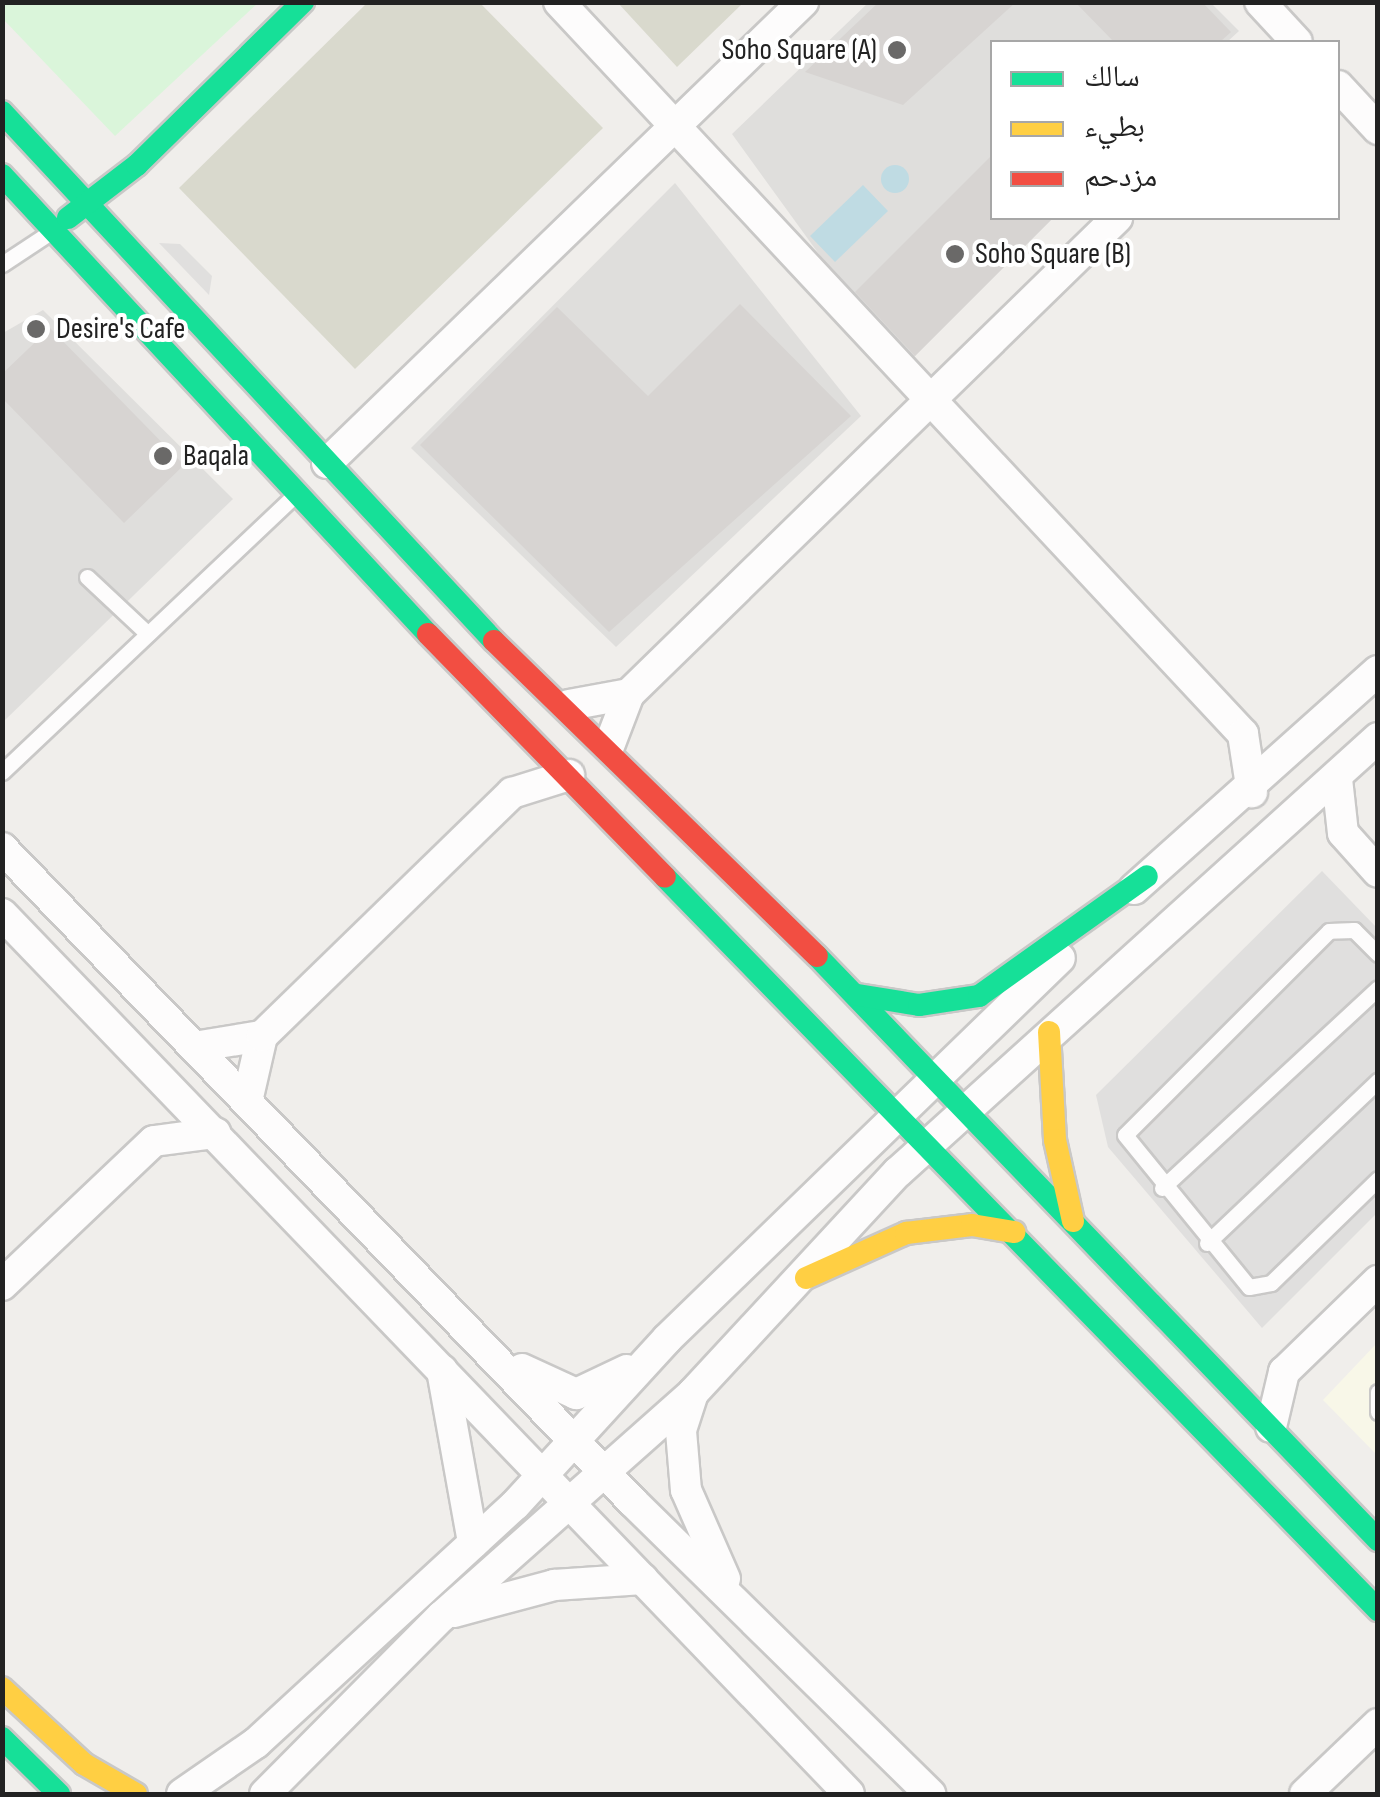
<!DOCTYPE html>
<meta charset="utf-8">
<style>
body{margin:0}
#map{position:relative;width:1380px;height:1797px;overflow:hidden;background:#f0eeeb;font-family:"Sofia Sans Condensed","Noto Naskh Arabic",sans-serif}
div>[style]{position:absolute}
.residential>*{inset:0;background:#dfdedc}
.education>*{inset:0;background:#f8f7e8}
.construction>*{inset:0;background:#d9d9cd}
.park>*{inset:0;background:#daf5da}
.parking>*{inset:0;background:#e0dfde}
.water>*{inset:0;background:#bfdbe3}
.round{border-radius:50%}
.building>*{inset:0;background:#d7d4d2}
.roads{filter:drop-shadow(2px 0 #c9c8c7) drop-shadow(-2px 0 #c9c8c7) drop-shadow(0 2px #c9c8c7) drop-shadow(0 -2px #c9c8c7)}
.lane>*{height:15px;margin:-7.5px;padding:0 7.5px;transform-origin:7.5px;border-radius:7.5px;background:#fdfcfc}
.street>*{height:30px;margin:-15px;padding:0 15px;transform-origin:15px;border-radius:15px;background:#fdfcfc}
.fast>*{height:22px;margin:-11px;padding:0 11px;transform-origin:11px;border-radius:11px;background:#16e098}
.slow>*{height:22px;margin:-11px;padding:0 11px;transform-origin:11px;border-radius:11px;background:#ffcf43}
.jam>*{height:22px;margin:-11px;padding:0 11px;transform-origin:11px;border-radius:11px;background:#f24e42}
.dots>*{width:28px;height:28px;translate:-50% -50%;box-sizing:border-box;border:5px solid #fff;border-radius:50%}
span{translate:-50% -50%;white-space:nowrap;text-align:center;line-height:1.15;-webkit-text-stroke:8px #fff;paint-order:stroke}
.poi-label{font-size:30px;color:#222}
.right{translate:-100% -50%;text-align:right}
.left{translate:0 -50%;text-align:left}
.frame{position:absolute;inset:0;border:5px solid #222;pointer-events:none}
.legend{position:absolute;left:990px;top:40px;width:350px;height:180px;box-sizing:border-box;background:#fff;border:2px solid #a7a7a7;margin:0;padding:12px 18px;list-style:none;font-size:30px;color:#222}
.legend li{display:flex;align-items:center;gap:20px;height:50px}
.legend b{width:50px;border:2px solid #a7a7a7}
</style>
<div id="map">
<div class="residential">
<div style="clip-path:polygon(868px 3px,1211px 3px,1239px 31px,1227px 42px,992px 42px,992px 218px,1053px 218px,910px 361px,850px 297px,732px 134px)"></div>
<div style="clip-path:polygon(675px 183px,861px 416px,616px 647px,411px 448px)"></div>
<div style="clip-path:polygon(43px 310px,233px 499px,3px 722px,3px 333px)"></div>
</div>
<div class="education">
<div style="clip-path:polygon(1377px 1343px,1377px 1455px,1323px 1400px)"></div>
</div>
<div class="construction">
<div style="clip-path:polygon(367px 3px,480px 3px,603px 128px,355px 369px,179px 188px)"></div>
<div style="clip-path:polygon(618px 3px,743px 3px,677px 67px)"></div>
</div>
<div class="park">
<div style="clip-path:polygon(3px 2px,258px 2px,258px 3px,115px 136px,3px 19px)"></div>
</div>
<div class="parking">
<div style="clip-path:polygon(159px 243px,180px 244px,212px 276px,209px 295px)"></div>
<div style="clip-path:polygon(1322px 871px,1377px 928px,1377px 1213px,1262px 1328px,1108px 1147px,1096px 1095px)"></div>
</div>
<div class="water">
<div class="round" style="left:881px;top:165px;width:28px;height:28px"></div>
<div style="clip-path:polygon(863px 185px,888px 211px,835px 262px,810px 236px)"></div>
</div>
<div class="building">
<div style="clip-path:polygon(879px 2px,1016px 2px,903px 105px,805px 72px)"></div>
<div style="clip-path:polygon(1075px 2px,1202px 2px,1231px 32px,1220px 42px,1114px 42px)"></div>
<div style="clip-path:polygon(992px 155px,992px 218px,1053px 218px,915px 356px,855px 292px)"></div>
<div style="clip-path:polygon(740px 304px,851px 416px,609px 632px,420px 445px,557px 307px,648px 396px)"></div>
<div style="clip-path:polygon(50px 328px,184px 465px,124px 523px,2px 398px,2px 374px)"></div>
</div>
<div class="roads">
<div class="lane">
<div style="left:2px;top:264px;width:56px;rotate:-33.4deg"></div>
<div style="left:87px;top:577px;width:83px;rotate:43.1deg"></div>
<div style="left:2px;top:772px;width:398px;rotate:-43.4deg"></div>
<div style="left:1378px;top:954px;width:34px;rotate:-135deg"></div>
<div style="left:1354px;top:930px;width:25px;rotate:178deg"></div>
<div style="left:1329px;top:931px;width:288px;rotate:135deg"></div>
<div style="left:1125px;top:1135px;width:196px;rotate:50.8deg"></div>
<div style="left:1249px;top:1287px;width:22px;rotate:-10deg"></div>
<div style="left:1271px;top:1283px;width:149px;rotate:-44.2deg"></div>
<div style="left:1162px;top:1188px;width:294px;rotate:-42.8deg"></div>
<div style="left:1207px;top:1243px;width:236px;rotate:-43.5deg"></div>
<div style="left:1378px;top:1392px;width:20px;rotate:90deg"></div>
</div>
<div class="street">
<div style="left:559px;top:2px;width:1002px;rotate:46.94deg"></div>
<div style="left:1243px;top:734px;width:59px;rotate:81.2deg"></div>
<div style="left:1260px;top:2px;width:54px;rotate:47.2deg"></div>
<div style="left:1338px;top:86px;width:59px;rotate:47.1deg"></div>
<div style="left:327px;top:463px;width:663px;rotate:-44.08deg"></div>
<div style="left:569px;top:705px;width:61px;rotate:-10.4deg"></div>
<div style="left:609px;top:746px;width:56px;rotate:-69deg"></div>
<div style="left:629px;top:694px;width:682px;rotate:-44.29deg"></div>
<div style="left:1337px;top:779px;width:54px;rotate:83.7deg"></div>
<div style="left:1343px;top:833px;width:52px;rotate:48.1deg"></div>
<div style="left:2px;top:848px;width:909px;rotate:46.03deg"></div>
<div style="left:633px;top:1502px;width:417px;rotate:44.5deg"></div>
<div style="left:1134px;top:889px;width:327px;rotate:-41.8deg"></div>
<div style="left:2px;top:914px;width:1221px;rotate:46.09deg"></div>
<div style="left:200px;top:1046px;width:63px;rotate:-9.2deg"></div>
<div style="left:248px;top:1097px;width:63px;rotate:-77.1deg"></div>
<div style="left:262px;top:1036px;width:349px;rotate:-44.2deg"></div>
<div style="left:512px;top:793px;width:60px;rotate:-17.5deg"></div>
<div style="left:2px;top:1285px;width:209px;rotate:-43.5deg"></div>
<div style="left:154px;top:1141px;width:62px;rotate:-7.5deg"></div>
<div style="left:522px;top:1369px;width:60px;rotate:24.8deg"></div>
<div style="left:576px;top:1394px;width:56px;rotate:-25.2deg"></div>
<div style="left:442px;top:1370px;width:176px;rotate:79.8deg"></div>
<div style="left:693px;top:1393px;width:40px;rotate:108deg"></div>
<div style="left:681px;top:1431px;width:59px;rotate:85.2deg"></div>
<div style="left:686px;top:1490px;width:97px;rotate:66.3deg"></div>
<div style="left:1271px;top:1427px;width:57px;rotate:-76.7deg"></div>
<div style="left:1284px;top:1372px;width:131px;rotate:-44.1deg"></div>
<div style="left:454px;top:1612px;width:104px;rotate:-15.1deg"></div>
<div style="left:554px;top:1585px;width:89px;rotate:-3.9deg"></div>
<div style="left:182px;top:1794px;width:90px;rotate:-34.6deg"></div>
<div style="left:256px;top:1743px;width:352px;rotate:-42.6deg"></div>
<div style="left:515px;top:1505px;width:225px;rotate:-47.5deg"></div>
<div style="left:667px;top:1339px;width:547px;rotate:-44.11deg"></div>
<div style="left:265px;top:1794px;width:251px;rotate:-45.2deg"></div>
<div style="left:442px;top:1616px;width:336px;rotate:-41.6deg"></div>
<div style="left:693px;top:1393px;width:301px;rotate:-47.2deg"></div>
<div style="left:898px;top:1172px;width:647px;rotate:-42.12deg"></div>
<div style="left:1305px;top:1794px;width:101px;rotate:-43.8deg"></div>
</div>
<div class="fast">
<div style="left:2px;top:112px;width:722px;rotate:47.08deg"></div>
<div style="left:2px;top:175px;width:626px;rotate:47.14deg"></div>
<div style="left:68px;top:218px;width:87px;rotate:-37.5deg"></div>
<div style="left:137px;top:165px;width:233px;rotate:-44.5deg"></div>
<div style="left:665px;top:877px;width:1023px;rotate:45.79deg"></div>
<div style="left:817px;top:956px;width:810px;rotate:46.15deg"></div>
<div style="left:858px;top:995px;width:62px;rotate:9.3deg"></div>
<div style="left:919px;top:1005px;width:61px;rotate:-8.5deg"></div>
<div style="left:979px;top:996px;width:206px;rotate:-35.5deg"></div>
<div style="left:2px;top:1738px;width:80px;rotate:44.5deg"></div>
</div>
<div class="slow">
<div style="left:1049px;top:1032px;width:108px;rotate:86.8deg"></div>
<div style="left:1055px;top:1140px;width:83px;rotate:77.5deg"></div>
<div style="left:806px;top:1278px;width:110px;rotate:-24.2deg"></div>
<div style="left:906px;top:1233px;width:66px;rotate:-6.9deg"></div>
<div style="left:972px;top:1225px;width:43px;rotate:9.5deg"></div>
<div style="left:2px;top:1688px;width:112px;rotate:42.8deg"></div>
<div style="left:84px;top:1764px;width:60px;rotate:30deg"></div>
</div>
<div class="jam">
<div style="left:428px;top:634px;width:339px;rotate:45.7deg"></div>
<div style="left:494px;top:641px;width:451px;rotate:44.3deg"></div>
</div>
</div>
<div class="dots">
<div style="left:897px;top:50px;background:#6a6968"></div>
<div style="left:955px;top:254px;background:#6a6968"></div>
<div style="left:36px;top:329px;background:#6a6968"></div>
<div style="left:163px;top:456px;background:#6a6968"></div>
</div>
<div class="poi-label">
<span class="right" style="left:877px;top:50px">Soho Square (A)</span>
<span class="left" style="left:975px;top:254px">Soho Square (B)</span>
<span class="left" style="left:56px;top:329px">Desire's Cafe</span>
<span class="left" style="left:183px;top:456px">Baqala</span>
</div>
<div class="frame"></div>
<ul class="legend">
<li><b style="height:12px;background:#16e098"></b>سالك</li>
<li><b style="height:12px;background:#ffcf43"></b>بطيء</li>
<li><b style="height:12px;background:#f24e42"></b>مزدحم</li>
</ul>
</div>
